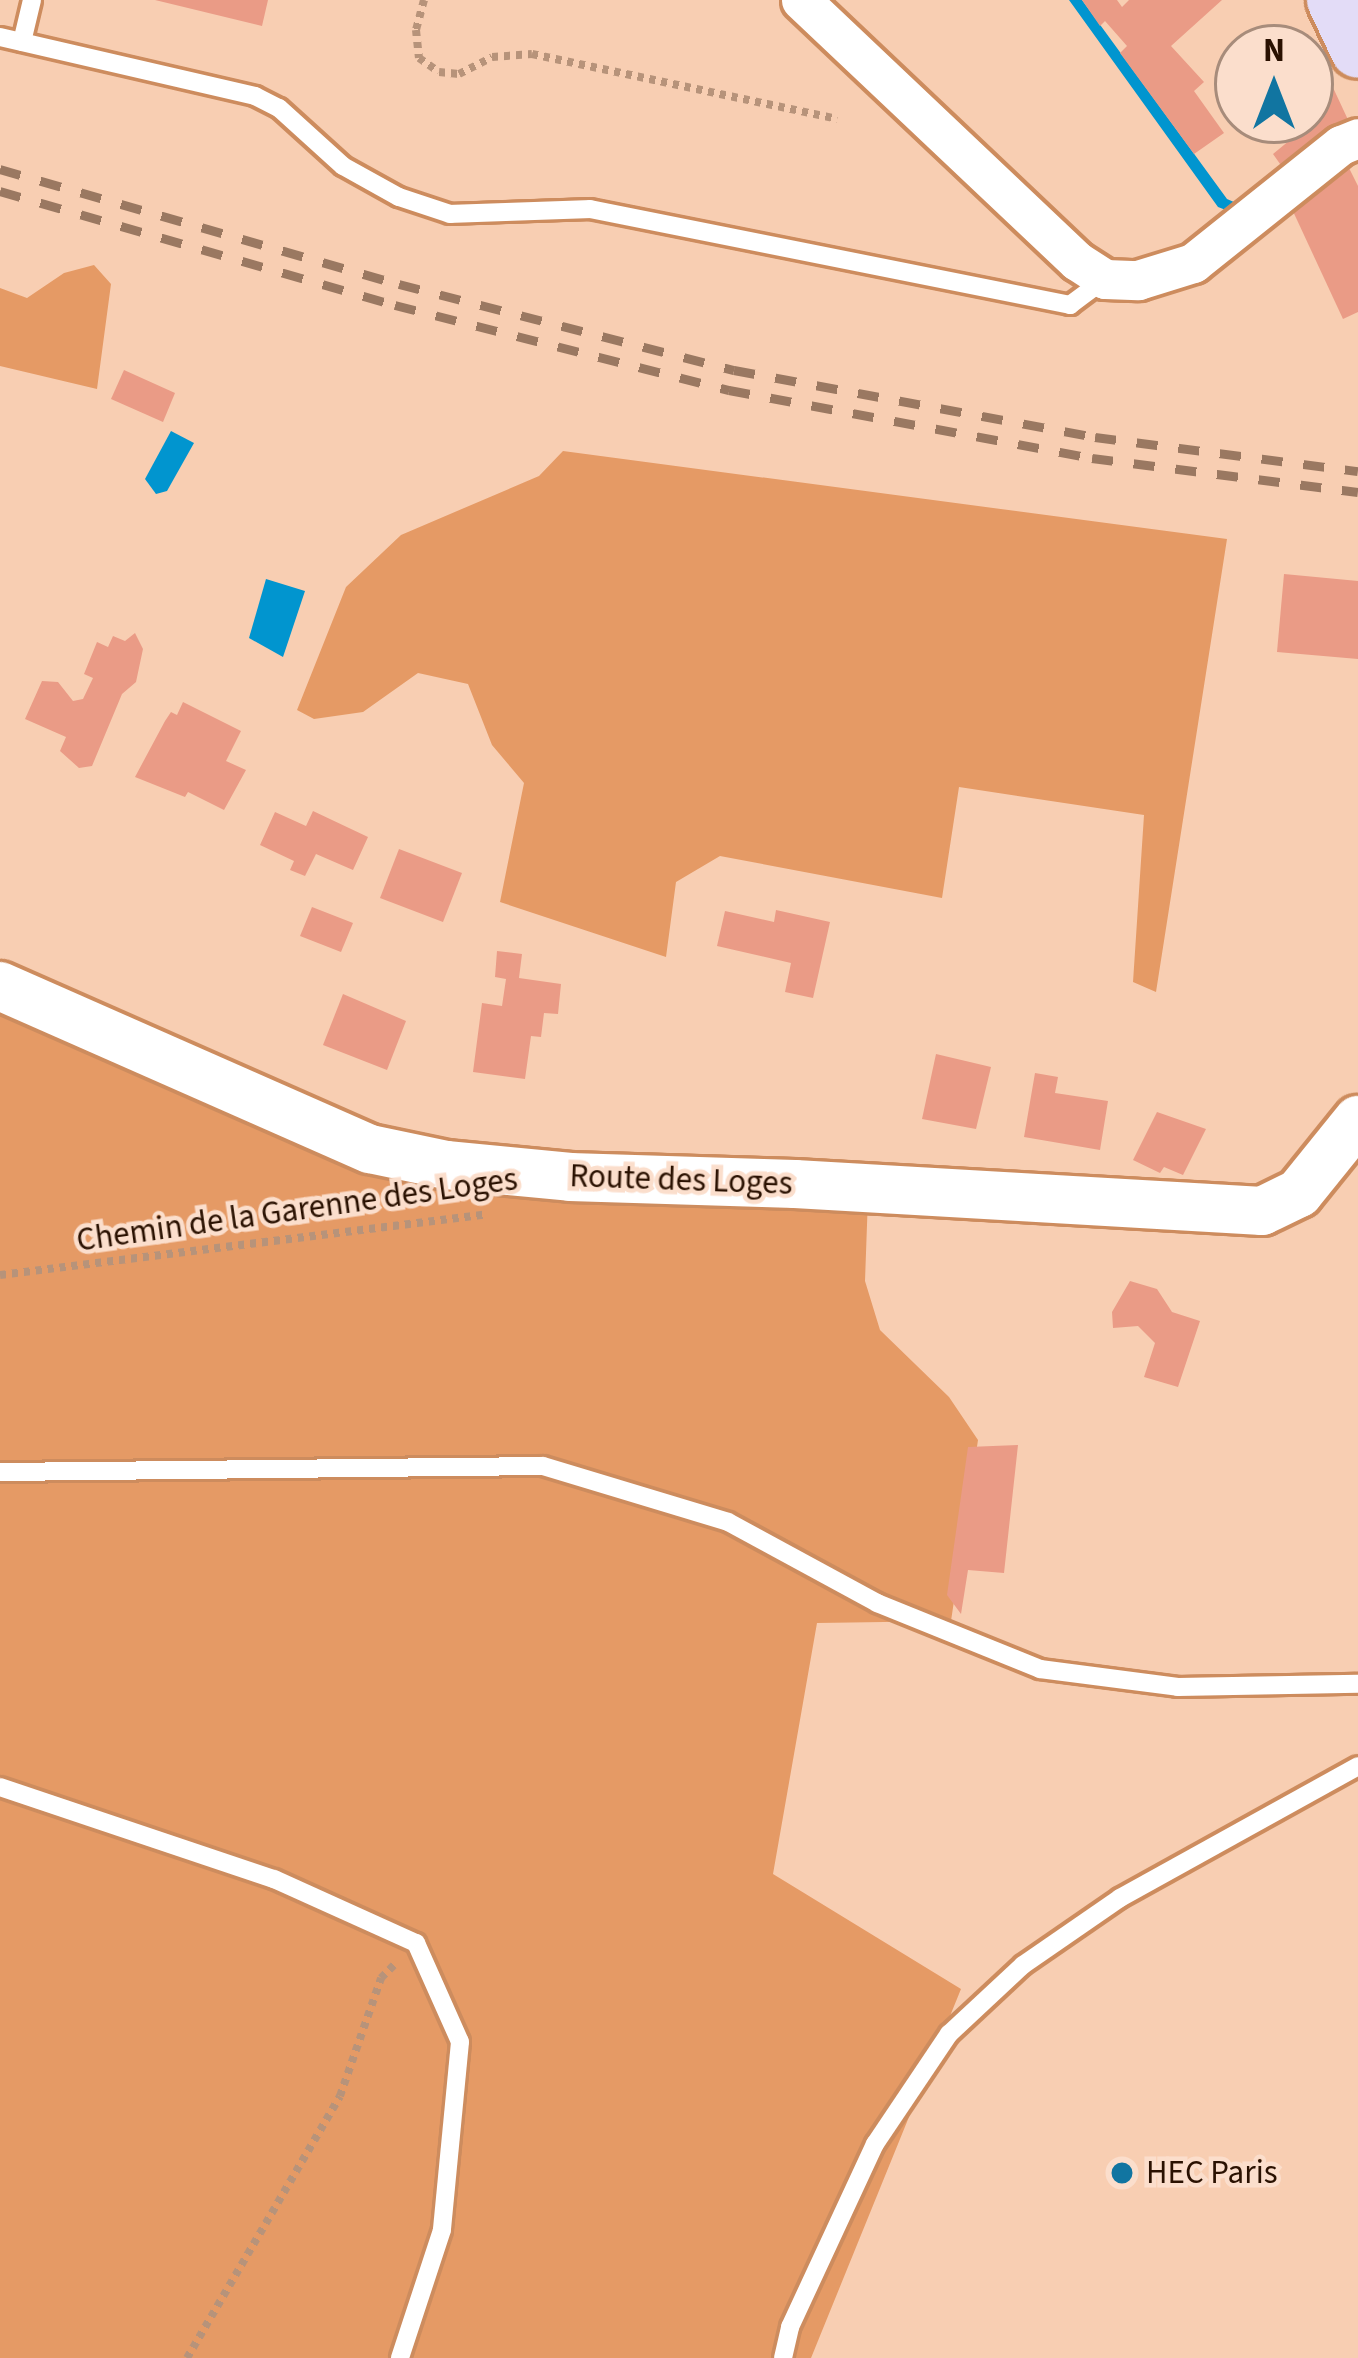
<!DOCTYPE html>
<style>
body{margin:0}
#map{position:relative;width:1358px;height:2358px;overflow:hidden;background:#f8ceb2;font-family:"Source Sans 3",sans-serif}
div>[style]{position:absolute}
.green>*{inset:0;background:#e59a65}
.water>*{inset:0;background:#0195cf}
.building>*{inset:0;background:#ea9b86}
.path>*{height:8px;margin-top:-4px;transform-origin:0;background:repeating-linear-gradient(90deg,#b7937a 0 6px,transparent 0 12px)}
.roads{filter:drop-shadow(3px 0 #cd8c5e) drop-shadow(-3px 0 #cd8c5e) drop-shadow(0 3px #cd8c5e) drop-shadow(0 -3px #cd8c5e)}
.service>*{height:18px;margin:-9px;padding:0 9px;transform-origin:9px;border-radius:9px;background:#fff}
.minor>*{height:39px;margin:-19.5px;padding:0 19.5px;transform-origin:19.5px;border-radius:19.5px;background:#fff}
.tertiary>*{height:48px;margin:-24px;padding:0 24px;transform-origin:24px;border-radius:24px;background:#fff}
.secondary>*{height:54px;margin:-27px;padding:0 27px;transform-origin:27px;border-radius:27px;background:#e3dcf7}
.rail>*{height:9px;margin-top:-4.5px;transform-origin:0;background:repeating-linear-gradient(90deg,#9a7861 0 21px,transparent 0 42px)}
.dots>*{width:33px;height:33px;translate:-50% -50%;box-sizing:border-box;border:6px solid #fbdecc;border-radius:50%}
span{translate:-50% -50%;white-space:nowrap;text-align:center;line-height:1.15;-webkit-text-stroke:9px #fbdecc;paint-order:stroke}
.street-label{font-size:33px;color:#2a1101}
.poi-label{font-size:33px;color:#2a1101}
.left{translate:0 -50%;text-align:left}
.north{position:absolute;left:1214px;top:24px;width:120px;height:120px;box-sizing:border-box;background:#fbdecc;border:3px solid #a78c7b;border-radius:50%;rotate:0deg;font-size:33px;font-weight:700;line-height:48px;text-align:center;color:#2a1101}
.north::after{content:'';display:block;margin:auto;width:42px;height:54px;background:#1175a1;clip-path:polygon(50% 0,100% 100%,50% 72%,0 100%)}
</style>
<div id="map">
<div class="green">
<div style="clip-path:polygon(94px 265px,111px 284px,97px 389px,0 366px,0 288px,27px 298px,64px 273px)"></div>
<div style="clip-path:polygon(563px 451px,1227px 539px,1156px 992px,1133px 982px,1144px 815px,959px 787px,942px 898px,720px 856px,676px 882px,666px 957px,500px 902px,524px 783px,492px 745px,468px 684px,418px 673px,363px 712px,314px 719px,297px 710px,346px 587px,401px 535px,539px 476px)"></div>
<div style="clip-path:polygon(0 1005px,266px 1125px,868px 1197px,865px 1281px,880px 1330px,949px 1397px,978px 1440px,951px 1621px,817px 1623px,773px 1874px,961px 1989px,811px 2358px,0 2358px)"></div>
</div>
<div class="water">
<div style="clip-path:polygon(1069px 0,1082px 0,1227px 199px,1252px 210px,1244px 217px,1218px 207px)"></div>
<div style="clip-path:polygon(171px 431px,194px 443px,167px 491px,156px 494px,145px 479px)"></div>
<div style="clip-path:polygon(266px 579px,305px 591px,283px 657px,249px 638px)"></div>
</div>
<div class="building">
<div style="clip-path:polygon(155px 0,268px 0,262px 26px)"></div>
<div style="clip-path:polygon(1082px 0,1117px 0,1122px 7px,1129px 0,1222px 0,1171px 46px,1204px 82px,1194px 91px,1224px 133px,1194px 154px,1120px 53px,1127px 46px,1105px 21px,1100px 26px)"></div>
<div style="clip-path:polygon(1308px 34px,1350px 124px,1290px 178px,1273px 154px,1290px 140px,1280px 120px,1310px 120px,1310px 48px,1281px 48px)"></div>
<div style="clip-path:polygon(1343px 156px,1358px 186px,1358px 312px,1343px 319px,1291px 207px)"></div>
<div style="clip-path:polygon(124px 370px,175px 393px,163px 422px,111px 399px)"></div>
<div style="clip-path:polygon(1284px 574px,1358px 581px,1358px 659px,1277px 652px)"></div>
<div style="clip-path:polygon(135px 633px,143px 649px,136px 682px,122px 694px,92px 766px,79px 768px,60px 751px,66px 737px,25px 719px,42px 681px,58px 682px,73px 701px,83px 699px,93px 678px,84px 674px,97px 642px,108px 647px,113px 636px,125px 641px)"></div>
<div style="clip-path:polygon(183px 702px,241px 731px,226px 761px,246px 770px,224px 810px,188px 792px,185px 797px,135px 777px,165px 721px,171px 712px,177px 715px)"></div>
<div style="clip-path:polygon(313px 811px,368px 837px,353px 870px,316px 854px,305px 876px,290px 870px,294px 861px,260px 845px,275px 812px,306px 826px)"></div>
<div style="clip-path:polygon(399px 849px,462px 873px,443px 922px,380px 898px)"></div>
<div style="clip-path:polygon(312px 907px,353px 923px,341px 952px,300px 936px)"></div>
<div style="clip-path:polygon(776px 910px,830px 922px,813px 998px,785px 992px,791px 963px,717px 946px,725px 911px,774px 922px)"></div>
<div style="clip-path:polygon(497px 951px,522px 954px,519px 978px,561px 984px,558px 1014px,544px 1013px,541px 1037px,531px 1036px,525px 1079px,473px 1072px,482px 1003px,502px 1006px,506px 979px,495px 977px)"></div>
<div style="clip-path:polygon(343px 994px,406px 1021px,387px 1070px,323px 1045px)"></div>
<div style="clip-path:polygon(936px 1054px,991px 1067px,976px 1129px,922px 1119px)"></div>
<div style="clip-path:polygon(1035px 1073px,1058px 1077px,1055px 1093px,1108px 1101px,1100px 1150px,1024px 1137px)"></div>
<div style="clip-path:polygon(1157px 1112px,1206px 1129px,1183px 1175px,1164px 1167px,1160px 1173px,1133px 1160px)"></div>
<div style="clip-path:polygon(1130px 1281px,1157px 1289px,1172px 1312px,1200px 1321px,1178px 1387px,1144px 1377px,1155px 1343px,1138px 1326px,1113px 1328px,1112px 1312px)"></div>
<div style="clip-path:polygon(1018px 1445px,1004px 1573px,968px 1570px,961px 1614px,947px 1595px,968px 1447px)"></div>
</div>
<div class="path">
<div style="left:424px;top:0;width:31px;rotate:105deg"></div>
<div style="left:416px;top:30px;width:28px;rotate:84deg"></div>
<div style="left:419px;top:58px;width:24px;rotate:35deg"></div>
<div style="left:439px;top:72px;width:20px;rotate:6deg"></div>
<div style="left:459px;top:74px;width:37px;rotate:-27deg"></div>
<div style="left:492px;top:57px;width:40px;rotate:-4.3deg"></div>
<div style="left:532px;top:54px;width:312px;rotate:12deg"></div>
<div style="left:0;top:1275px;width:491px;rotate:-7.1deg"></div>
<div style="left:187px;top:2358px;width:303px;rotate:-59.7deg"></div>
<div style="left:340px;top:2096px;width:125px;rotate:-70.8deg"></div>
<div style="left:381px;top:1978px;width:20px;rotate:-45deg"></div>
</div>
<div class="roads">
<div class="service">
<div style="left:0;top:37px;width:262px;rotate:13deg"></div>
<div style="left:255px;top:96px;width:27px;rotate:27deg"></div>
<div style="left:279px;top:108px;width:86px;rotate:42.2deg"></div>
<div style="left:343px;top:166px;width:64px;rotate:29deg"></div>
<div style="left:399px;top:197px;width:54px;rotate:18.4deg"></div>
<div style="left:450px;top:214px;width:140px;rotate:-2deg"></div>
<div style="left:590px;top:209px;width:490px;rotate:11.3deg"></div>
<div style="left:1070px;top:305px;width:44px;rotate:-36.6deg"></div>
<div style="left:22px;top:42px;width:43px;rotate:-76.6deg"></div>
<div style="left:0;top:1472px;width:543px;rotate:-0.63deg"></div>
<div style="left:543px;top:1466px;width:193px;rotate:16.8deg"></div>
<div style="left:728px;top:1522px;width:170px;rotate:28.5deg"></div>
<div style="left:877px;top:1603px;width:176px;rotate:22deg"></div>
<div style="left:1040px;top:1669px;width:139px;rotate:7.4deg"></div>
<div style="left:1178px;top:1687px;width:180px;rotate:-1deg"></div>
<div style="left:0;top:1787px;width:289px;rotate:18.6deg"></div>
<div style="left:274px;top:1879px;width:156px;rotate:24.3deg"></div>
<div style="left:416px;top:1943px;width:108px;rotate:66deg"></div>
<div style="left:460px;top:2042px;width:189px;rotate:95.5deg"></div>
<div style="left:442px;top:2230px;width:135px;rotate:108.2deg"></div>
<div style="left:783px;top:2358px;width:32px;rotate:-77deg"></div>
<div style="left:790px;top:2327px;width:202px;rotate:-65.1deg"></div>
<div style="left:875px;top:2144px;width:133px;rotate:-56.1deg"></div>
<div style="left:949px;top:2034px;width:101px;rotate:-43deg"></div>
<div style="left:1023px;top:1965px;width:118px;rotate:-34.6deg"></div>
<div style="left:1120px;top:1898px;width:272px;rotate:-29deg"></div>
</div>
<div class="minor">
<div style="left:801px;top:0;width:380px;rotate:43.4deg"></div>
<div style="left:1077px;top:261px;width:33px;rotate:33deg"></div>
<div style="left:1105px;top:279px;width:33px;rotate:2deg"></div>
<div style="left:1138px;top:280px;width:58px;rotate:-17.2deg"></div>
<div style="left:1193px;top:263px;width:189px;rotate:-38.6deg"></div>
<div style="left:1341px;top:145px;width:18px;rotate:-22deg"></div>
</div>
<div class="tertiary">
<div style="left:0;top:986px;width:404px;rotate:23.8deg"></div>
<div style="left:370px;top:1149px;width:78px;rotate:11.9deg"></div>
<div style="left:446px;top:1165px;width:125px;rotate:5.5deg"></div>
<div style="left:570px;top:1177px;width:225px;rotate:1.8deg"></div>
<div style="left:795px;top:1184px;width:468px;rotate:3.3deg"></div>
<div style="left:1262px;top:1211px;width:41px;rotate:-25.9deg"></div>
<div style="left:1299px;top:1193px;width:94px;rotate:-51.1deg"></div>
</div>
<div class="secondary">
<div style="left:1334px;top:0;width:56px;rotate:64.8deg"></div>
</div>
</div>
<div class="rail">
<div style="left:0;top:169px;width:415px;rotate:16.1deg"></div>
<div style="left:399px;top:284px;width:346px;rotate:14.4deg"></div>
<div style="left:734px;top:370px;width:367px;rotate:10.5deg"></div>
<div style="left:1095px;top:437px;width:265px;rotate:7.4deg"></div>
<div style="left:0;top:191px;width:411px;rotate:16.1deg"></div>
<div style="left:395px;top:305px;width:345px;rotate:14.3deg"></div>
<div style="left:729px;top:390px;width:369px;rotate:10.6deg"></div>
<div style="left:1092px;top:458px;width:268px;rotate:7.3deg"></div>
</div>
<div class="dots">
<div style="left:1122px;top:2173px;background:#1175a1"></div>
</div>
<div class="street-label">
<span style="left:681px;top:1180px;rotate:2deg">Route des Loges</span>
<span style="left:297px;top:1210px;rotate:-8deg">Chemin de la Garenne des Loges</span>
</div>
<div class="poi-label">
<span class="left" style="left:1146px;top:2173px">HEC Paris</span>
</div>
<div class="north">N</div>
</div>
